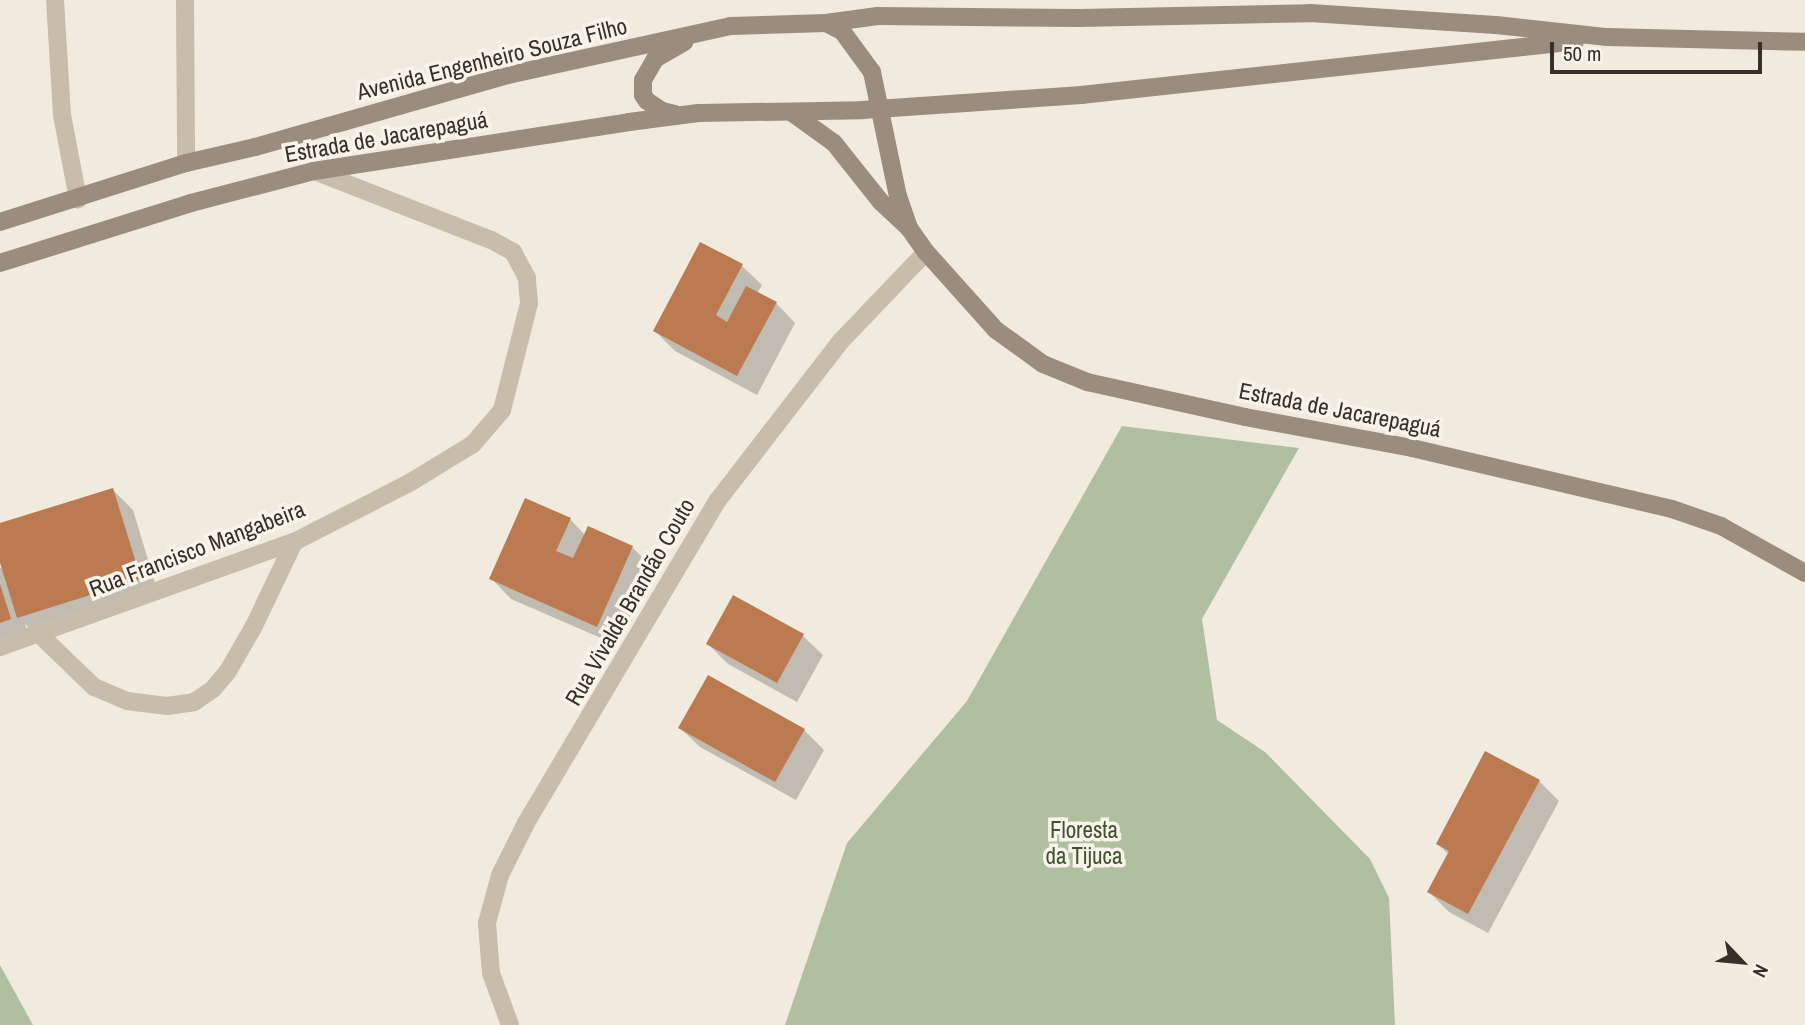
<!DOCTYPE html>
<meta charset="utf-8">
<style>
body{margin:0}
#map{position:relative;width:1805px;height:1025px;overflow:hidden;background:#f1ebdf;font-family:"Archivo Narrow",sans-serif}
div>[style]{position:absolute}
.green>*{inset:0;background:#b0bfa0}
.shadow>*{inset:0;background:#0003}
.building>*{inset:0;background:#bc7a51}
.street>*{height:18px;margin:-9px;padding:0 9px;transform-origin:9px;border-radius:9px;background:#c8bdab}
.secondary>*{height:18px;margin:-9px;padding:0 9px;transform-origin:9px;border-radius:9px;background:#9c8c7d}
span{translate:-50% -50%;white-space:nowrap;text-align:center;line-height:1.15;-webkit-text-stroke:7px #f9f4eb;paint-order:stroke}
.street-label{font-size:23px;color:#37302a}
.park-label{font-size:23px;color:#415330}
.north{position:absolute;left:1707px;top:927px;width:70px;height:70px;-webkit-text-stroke:5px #f9f4eb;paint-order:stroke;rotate:116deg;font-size:19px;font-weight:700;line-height:28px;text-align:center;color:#37302a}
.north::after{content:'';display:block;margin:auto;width:24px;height:32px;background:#37302a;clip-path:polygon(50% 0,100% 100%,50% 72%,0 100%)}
.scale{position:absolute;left:1550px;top:42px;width:212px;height:32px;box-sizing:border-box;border:4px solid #37302a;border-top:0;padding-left:9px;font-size:21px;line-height:24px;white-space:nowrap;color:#37302a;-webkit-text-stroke:5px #f9f4eb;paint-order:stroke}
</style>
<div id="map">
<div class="green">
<div style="clip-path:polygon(1122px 426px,1299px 448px,1202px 619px,1217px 720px,1265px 752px,1370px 859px,1389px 898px,1395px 1025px,785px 1025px,847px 843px,967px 701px)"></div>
<div style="clip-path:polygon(0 965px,33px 1025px,0 1025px)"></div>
</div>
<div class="shadow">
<div style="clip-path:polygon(742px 266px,762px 285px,757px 294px,776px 303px,795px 323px,757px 395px,675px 351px,655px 331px)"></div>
<div style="clip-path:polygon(113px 490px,133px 510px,160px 599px,38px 636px,25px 624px,30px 639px,0 648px,0 567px,4px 571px,0 557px,0 525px)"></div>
<div style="clip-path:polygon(570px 519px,585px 535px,632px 547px,652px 567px,617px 645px,511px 599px,492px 579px)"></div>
<div style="clip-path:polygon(803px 636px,823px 655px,797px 702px,728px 664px,708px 644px)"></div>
<div style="clip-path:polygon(680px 728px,804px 730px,824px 750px,796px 800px,700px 747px)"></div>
<div style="clip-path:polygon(1539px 781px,1559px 801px,1488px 933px,1449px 912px,1429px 892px,1449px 855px,1438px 844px)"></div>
</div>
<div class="building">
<div style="clip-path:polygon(700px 242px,743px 264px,716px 315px,727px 322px,746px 286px,777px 302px,737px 376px,653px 331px)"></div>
<div style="clip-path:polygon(113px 488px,141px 579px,17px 618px,0 563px,0 523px)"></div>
<div style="clip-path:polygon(525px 498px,571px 518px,556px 551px,573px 558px,588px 526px,633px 546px,597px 627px,489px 579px)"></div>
<div style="clip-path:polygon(0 584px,11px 619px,0 623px)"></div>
<div style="clip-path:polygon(733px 595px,804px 634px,777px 683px,706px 644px)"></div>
<div style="clip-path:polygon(708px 675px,805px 729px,775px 782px,678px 728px)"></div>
<div style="clip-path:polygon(1485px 751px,1540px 780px,1468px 914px,1427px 892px,1449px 851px,1436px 844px)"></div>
</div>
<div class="street">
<div style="left:55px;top:0;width:115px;rotate:86.5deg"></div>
<div style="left:62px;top:115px;width:86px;rotate:79.2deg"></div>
<div style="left:185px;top:0;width:163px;rotate:89.6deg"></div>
<div style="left:39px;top:634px;width:76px;rotate:43.9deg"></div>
<div style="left:94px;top:687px;width:36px;rotate:23deg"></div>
<div style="left:127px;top:701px;width:40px;rotate:7.1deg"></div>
<div style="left:167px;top:706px;width:27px;rotate:-8deg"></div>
<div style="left:194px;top:702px;width:23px;rotate:-34deg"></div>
<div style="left:213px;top:689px;width:23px;rotate:-50deg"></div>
<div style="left:228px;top:671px;width:52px;rotate:-60deg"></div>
<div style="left:254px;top:626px;width:93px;rotate:-64.5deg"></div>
<div style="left:0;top:647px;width:312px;rotate:-19.7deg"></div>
<div style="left:294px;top:542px;width:131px;rotate:-27.1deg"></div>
<div style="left:411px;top:482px;width:73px;rotate:-31.5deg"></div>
<div style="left:473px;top:444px;width:45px;rotate:-49.5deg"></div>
<div style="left:502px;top:410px;width:110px;rotate:-75.8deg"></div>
<div style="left:529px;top:303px;width:25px;rotate:-95deg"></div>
<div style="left:527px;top:278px;width:30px;rotate:-118deg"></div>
<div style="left:513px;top:252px;width:25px;rotate:-151deg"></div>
<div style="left:491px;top:240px;width:190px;rotate:-158.7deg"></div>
<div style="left:510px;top:1025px;width:55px;rotate:-110.1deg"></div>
<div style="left:491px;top:973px;width:50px;rotate:-94.6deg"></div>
<div style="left:487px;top:923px;width:50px;rotate:-74.8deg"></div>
<div style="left:500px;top:875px;width:58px;rotate:-63.4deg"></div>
<div style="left:526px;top:823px;width:376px;rotate:-59.3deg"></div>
<div style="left:718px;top:500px;width:200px;rotate:-52.3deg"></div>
<div style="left:840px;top:342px;width:124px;rotate:-46.3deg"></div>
</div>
<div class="secondary">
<div style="left:826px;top:23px;width:18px;rotate:27deg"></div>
<div style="left:842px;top:31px;width:51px;rotate:53.8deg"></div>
<div style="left:872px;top:72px;width:127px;rotate:78.2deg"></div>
<div style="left:898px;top:196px;width:34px;rotate:71deg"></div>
<div style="left:791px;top:112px;width:53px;rotate:35.8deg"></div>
<div style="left:834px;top:143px;width:75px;rotate:51.5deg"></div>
<div style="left:881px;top:202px;width:38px;rotate:43deg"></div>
<div style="left:909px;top:228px;width:29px;rotate:55deg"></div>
<div style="left:926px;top:252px;width:105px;rotate:48.1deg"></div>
<div style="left:996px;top:330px;width:58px;rotate:35.9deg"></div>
<div style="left:1043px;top:364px;width:48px;rotate:22.2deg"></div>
<div style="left:1087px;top:382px;width:162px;rotate:12.5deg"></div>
<div style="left:1245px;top:417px;width:170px;rotate:10.5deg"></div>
<div style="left:1412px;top:448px;width:267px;rotate:13.2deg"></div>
<div style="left:1672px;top:509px;width:52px;rotate:19.1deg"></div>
<div style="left:1721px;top:526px;width:96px;rotate:29.2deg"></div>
<div style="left:675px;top:114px;width:13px;rotate:-167deg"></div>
<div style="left:662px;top:111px;width:18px;rotate:-146deg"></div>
<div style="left:647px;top:101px;width:7px;rotate:-124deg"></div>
<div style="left:643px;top:95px;width:15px;rotate:-90deg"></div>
<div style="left:643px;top:80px;width:24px;rotate:-60deg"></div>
<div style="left:655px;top:59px;width:34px;rotate:-30deg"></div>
<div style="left:0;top:222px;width:195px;rotate:-17.6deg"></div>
<div style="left:186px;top:163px;width:71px;rotate:-13.1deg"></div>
<div style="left:255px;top:147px;width:263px;rotate:-15.9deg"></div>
<div style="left:508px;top:75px;width:228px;rotate:-12.4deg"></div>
<div style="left:731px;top:26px;width:95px;rotate:-1.8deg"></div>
<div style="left:826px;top:23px;width:52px;rotate:-7.7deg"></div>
<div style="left:878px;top:16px;width:202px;rotate:0.6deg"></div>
<div style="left:1080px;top:18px;width:230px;rotate:-1.2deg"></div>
<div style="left:1310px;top:13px;width:186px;rotate:3.7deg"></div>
<div style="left:1496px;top:25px;width:112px;rotate:6.2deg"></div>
<div style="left:1607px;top:37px;width:198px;rotate:1.4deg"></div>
<div style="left:0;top:263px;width:200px;rotate:-17.4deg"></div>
<div style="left:191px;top:203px;width:127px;rotate:-14.6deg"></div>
<div style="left:314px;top:171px;width:319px;rotate:-8.8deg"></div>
<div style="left:629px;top:122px;width:70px;rotate:-7.4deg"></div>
<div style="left:698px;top:113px;width:164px;rotate:-1deg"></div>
<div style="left:862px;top:110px;width:220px;rotate:-3.9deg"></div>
<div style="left:1081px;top:95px;width:497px;rotate:-6.2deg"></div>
</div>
<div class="street-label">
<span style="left:492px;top:59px;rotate:-14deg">Avenida Engenheiro Souza Filho</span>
<span style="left:386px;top:137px;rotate:-10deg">Estrada de Jacarepaguá</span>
<span style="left:1340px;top:410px;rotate:11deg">Estrada de Jacarepaguá</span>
<span style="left:197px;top:549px;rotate:-21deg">Rua Francisco Mangabeira</span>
<span style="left:630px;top:602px;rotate:-60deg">Rua Vivalde Brandão Couto</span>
</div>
<div class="park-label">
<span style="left:1084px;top:843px">Floresta<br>da Tijuca</span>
</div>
<div class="north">N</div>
<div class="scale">50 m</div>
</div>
